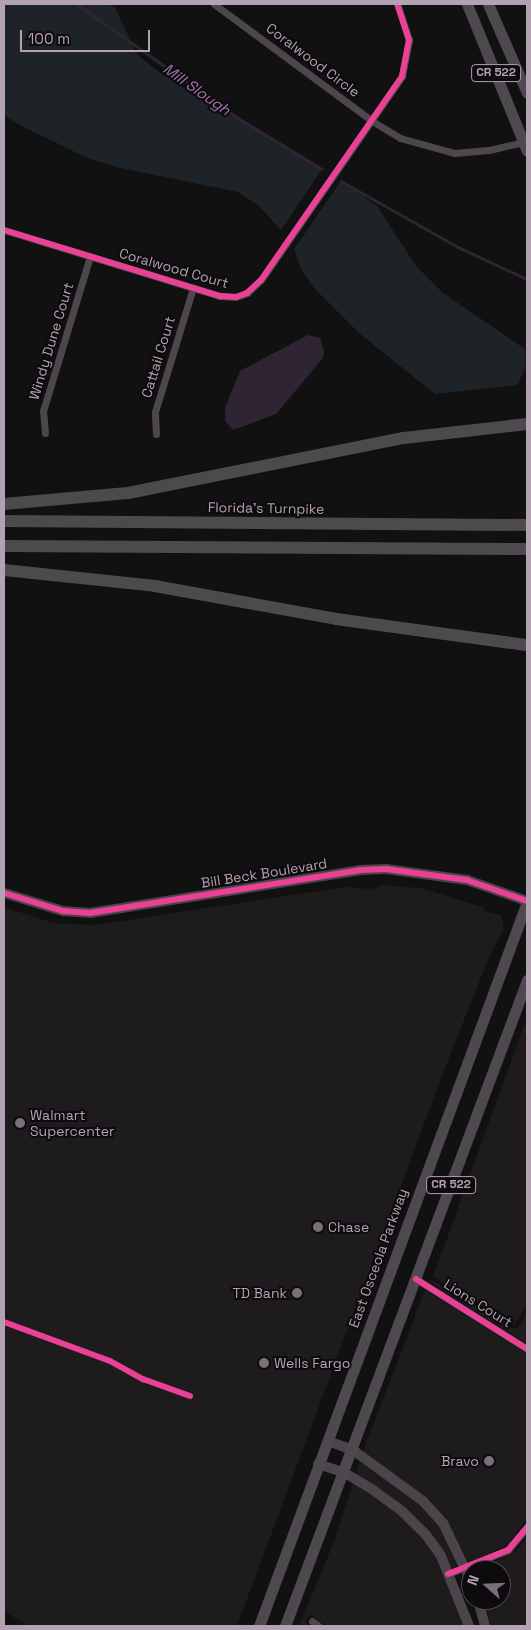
<!DOCTYPE html>
<style>
body{margin:0}
#map{position:relative;width:531px;height:1630px;overflow:hidden;background:#111;font-family:"Space Grotesk",sans-serif}
div>[style]{position:absolute}
.built>*{inset:0;background:#1d1b1c}
.green>*{inset:0;background:#1e2327}
.water>*{inset:0;background:#2f2433}
.stream>*{height:2.5px;margin:-1.25px;padding:0 1.25px;transform-origin:1.25px;border-radius:1.25px;background:#2f2433}
.street>*{height:7px;margin:-3.5px;padding:0 3.5px;transform-origin:3.5px;border-radius:3.5px;background:#4d474d}
.secondary>*{height:10px;margin:-5px;padding:0 5px;transform-origin:5px;border-radius:5px;background:#4a454a}
.primary>*{height:11px;margin:-5.5px;padding:0 5.5px;transform-origin:5.5px;border-radius:5.5px;background:#4e494e}
.highway>*{height:12px;margin:-6px;padding:0 6px;transform-origin:6px;border-radius:6px;background:#4d4a4d}
.cycleway>*{height:6px;margin:-3px;padding:0 3px;transform-origin:3px;border-radius:3px;background:#ea4096}
.dots>*{width:14px;height:14px;translate:-50% -50%;box-sizing:border-box;border:2px solid #0d0b0d;border-radius:50%}
span{translate:-50% -50%;white-space:nowrap;text-align:center;line-height:1.15;-webkit-text-stroke:4px #0d0b0d;paint-order:stroke}
.shield-label span{padding:1px 4px;background:#0d0b0d;border:1px solid;border-radius:4px;-webkit-text-stroke-width:0}
.shield-label{font-size:12px;color:#b3a1b4;font-weight:700}
.street-label{font-size:14px;color:#b3a1b4}
.poi-label{font-size:14px;color:#b3a1b4}
.left{translate:0 -50%;text-align:left}
.right{translate:-100% -50%;text-align:right}
.water-label{font-size:15px;color:#a275b1;font-style:italic}
.frame{position:absolute;inset:0;border:5px solid #b3a1b4;pointer-events:none}
.north{position:absolute;left:461px;top:1560px;width:50px;height:50px;box-sizing:border-box;background:#0d0b0d;border:1px solid #4f4750;border-radius:50%;rotate:290deg;font-size:14px;font-weight:700;line-height:20px;text-align:center;color:#b3a1b4}
.north::after{content:'';display:block;margin:auto;width:18px;height:22px;background:#7a6f7b;clip-path:polygon(50% 0,100% 100%,50% 72%,0 100%)}
.scale{position:absolute;left:20px;top:30px;width:130px;height:22px;box-sizing:border-box;border:2px solid #b3a1b4;border-top:0;padding-left:6px;font-size:15px;line-height:18px;white-space:nowrap;color:#b3a1b4;-webkit-text-stroke:4px #0d0b0d;paint-order:stroke}
</style>
<div id="map">
<div class="built">
<div style="clip-path:polygon(382px 885px,420px 888px,483px 907px,484px 911px,501px 915px,504px 929px,489px 957px,440px 1081px,237px 1626px,28px 1626px,4px 1611px,4px 907px,53px 923px,95px 925px,345px 887px,371px 889px)"></div>
<div style="clip-path:polygon(527px 1017px,527px 1305px,514px 1325px,433px 1277px)"></div>
<div style="clip-path:polygon(429px 1278px,512px 1328px,518px 1327px,527px 1313px,527px 1344px,428px 1281px)"></div>
<div style="clip-path:polygon(425px 1290px,527px 1354px,527px 1518px,509px 1544px,469px 1563px,447px 1521px,427px 1498px,363px 1451px)"></div>
<div style="clip-path:polygon(360px 1460px,420px 1504px,438px 1525px,460px 1565px,451px 1569px,445px 1554px,356px 1474px)"></div>
<div style="clip-path:polygon(353px 1483px,400px 1515px,422px 1538px,437px 1558px,464px 1626px,327px 1626px,310px 1615px,305px 1622px,311px 1626px,299px 1626px,335px 1539px)"></div>
<div style="clip-path:polygon(527px 1537px,527px 1626px,491px 1626px,483px 1600px,501px 1600px,501px 1570px,477px 1570px,516px 1551px)"></div>
</div>
<div class="green">
<div style="clip-path:polygon(4px 4px,109px 4px,115px 8px,137px 54px,152px 67px,220px 112px,238px 118px,322px 169px,281px 230px,258px 205px,238px 192px,116px 167px,85px 157px,20px 125px,4px 115px)"></div>
<div style="clip-path:polygon(341px 181px,377px 206px,416px 266px,443px 293px,525px 349px,526px 367px,517px 385px,435px 394px,359px 333px,314px 288px,301px 269px,294px 249px)"></div>
</div>
<div class="water">
<div style="clip-path:polygon(308px 335px,320px 338px,324px 351px,323px 358px,276px 414px,233px 430px,225px 421px,225px 408px,240px 371px)"></div>
</div>
<div class="stream">
<div style="left:77px;top:4px;width:197px;rotate:35.3deg"></div>
<div style="left:238px;top:118px;width:98px;rotate:31.3deg"></div>
<div style="left:341px;top:181px;width:134px;rotate:29.4deg"></div>
<div style="left:458px;top:247px;width:76px;rotate:24.9deg"></div>
</div>
<div class="street">
<div style="left:214px;top:4px;width:197px;rotate:36.5deg"></div>
<div style="left:372px;top:121px;width:33px;rotate:31deg"></div>
<div style="left:400px;top:138px;width:56px;rotate:15.5deg"></div>
<div style="left:454px;top:153px;width:35px;rotate:-5deg"></div>
<div style="left:489px;top:150px;width:39px;rotate:-13deg"></div>
<div style="left:4px;top:230px;width:226px;rotate:17deg"></div>
<div style="left:220px;top:296px;width:16px;rotate:4deg"></div>
<div style="left:236px;top:297px;width:12px;rotate:-20deg"></div>
<div style="left:247px;top:293px;width:19px;rotate:-43deg"></div>
<div style="left:261px;top:280px;width:248px;rotate:-55.3deg"></div>
<div style="left:402px;top:76px;width:37px;rotate:-79deg"></div>
<div style="left:409px;top:40px;width:38px;rotate:-108deg"></div>
<div style="left:45px;top:433px;width:22px;rotate:-95deg"></div>
<div style="left:43px;top:411px;width:162px;rotate:-73.1deg"></div>
<div style="left:156px;top:434px;width:22px;rotate:-93deg"></div>
<div style="left:155px;top:412px;width:130px;rotate:-73deg"></div>
<div style="left:416px;top:1279px;width:131px;rotate:32.2deg"></div>
<div style="left:448px;top:1574px;width:65px;rotate:-21.8deg"></div>
<div style="left:508px;top:1550px;width:30px;rotate:-50deg"></div>
<div style="left:312px;top:1621px;width:9px;rotate:36deg"></div>
</div>
<div class="secondary">
<div style="left:4px;top:893px;width:62px;rotate:17deg"></div>
<div style="left:63px;top:911px;width:27px;rotate:4deg"></div>
<div style="left:90px;top:913px;width:273px;rotate:-9deg"></div>
<div style="left:360px;top:870px;width:26px;rotate:-2deg"></div>
<div style="left:386px;top:869px;width:82px;rotate:7.7deg"></div>
<div style="left:467px;top:880px;width:64px;rotate:19.3deg"></div>
<div style="left:328px;top:1441px;width:27px;rotate:20deg"></div>
<div style="left:353px;top:1450px;width:87px;rotate:36.1deg"></div>
<div style="left:423px;top:1501px;width:30px;rotate:48deg"></div>
<div style="left:443px;top:1523px;width:64px;rotate:64.2deg"></div>
<div style="left:318px;top:1464px;width:28px;rotate:18deg"></div>
<div style="left:345px;top:1473px;width:33px;rotate:31deg"></div>
<div style="left:373px;top:1490px;width:37px;rotate:36deg"></div>
<div style="left:403px;top:1512px;width:33px;rotate:45deg"></div>
<div style="left:426px;top:1535px;width:26px;rotate:54deg"></div>
<div style="left:441px;top:1556px;width:75px;rotate:68.2deg"></div>
<div style="left:478px;top:1600px;width:27px;rotate:75deg"></div>
</div>
<div class="primary">
<div style="left:467px;top:4px;width:159px;rotate:67.8deg"></div>
<div style="left:488px;top:4px;width:97px;rotate:66.3deg"></div>
<div style="left:259px;top:1626px;width:772px;rotate:-69.69deg"></div>
<div style="left:285px;top:1626px;width:690px;rotate:-69.46deg"></div>
</div>
<div class="highway">
<div style="left:4px;top:504px;width:124px;rotate:-5.1deg"></div>
<div style="left:128px;top:493px;width:281px;rotate:-11.3deg"></div>
<div style="left:404px;top:438px;width:124px;rotate:-6.5deg"></div>
<div style="left:4px;top:521px;width:523px;rotate:0.44deg"></div>
<div style="left:4px;top:546px;width:523px;rotate:0.33deg"></div>
<div style="left:4px;top:570px;width:152px;rotate:6deg"></div>
<div style="left:155px;top:586px;width:184px;rotate:10.3deg"></div>
<div style="left:336px;top:619px;width:193px;rotate:7.8deg"></div>
</div>
<div class="cycleway">
<div style="left:4px;top:230px;width:226px;rotate:17deg"></div>
<div style="left:220px;top:296px;width:16px;rotate:4deg"></div>
<div style="left:236px;top:297px;width:12px;rotate:-20deg"></div>
<div style="left:247px;top:293px;width:19px;rotate:-43deg"></div>
<div style="left:261px;top:280px;width:248px;rotate:-55.3deg"></div>
<div style="left:402px;top:76px;width:37px;rotate:-79deg"></div>
<div style="left:409px;top:40px;width:38px;rotate:-108deg"></div>
<div style="left:4px;top:893px;width:62px;rotate:17deg"></div>
<div style="left:63px;top:911px;width:27px;rotate:4deg"></div>
<div style="left:90px;top:913px;width:273px;rotate:-9deg"></div>
<div style="left:360px;top:870px;width:26px;rotate:-2deg"></div>
<div style="left:386px;top:869px;width:82px;rotate:7.7deg"></div>
<div style="left:467px;top:880px;width:64px;rotate:19.3deg"></div>
<div style="left:416px;top:1279px;width:131px;rotate:32.2deg"></div>
<div style="left:4px;top:1322px;width:113px;rotate:20.2deg"></div>
<div style="left:110px;top:1361px;width:38px;rotate:29deg"></div>
<div style="left:143px;top:1379px;width:50px;rotate:19.9deg"></div>
<div style="left:448px;top:1574px;width:65px;rotate:-21.8deg"></div>
<div style="left:508px;top:1550px;width:30px;rotate:-50deg"></div>
</div>
<div class="dots">
<div style="left:20px;top:1123px;background:#7a6f7b"></div>
<div style="left:318px;top:1227px;background:#7a6f7b"></div>
<div style="left:297px;top:1293px;background:#7a6f7b"></div>
<div style="left:264px;top:1363px;background:#7a6f7b"></div>
<div style="left:489px;top:1461px;background:#7a6f7b"></div>
</div>
<div class="shield-label">
<span style="left:496px;top:73px">CR 522</span>
<span style="left:451px;top:1185px">CR 522</span>
</div>
<div class="street-label">
<span style="left:313px;top:60px;rotate:37deg">Coralwood Circle</span>
<span style="left:174px;top:268px;rotate:16deg">Coralwood Court</span>
<span style="left:51px;top:341px;rotate:-73deg">Windy Dune Court</span>
<span style="left:158px;top:357px;rotate:-73deg">Cattail Court</span>
<span style="left:266px;top:508px;rotate:1deg">Florida's Turnpike</span>
<span style="left:264px;top:873px;rotate:-9deg">Bill Beck Boulevard</span>
<span style="left:378px;top:1258px;rotate:-70deg">East Osceola Parkway</span>
<span style="left:478px;top:1303px;rotate:32deg">Lions Court</span>
</div>
<div class="poi-label">
<span class="left" style="left:30px;top:1123px">Walmart<br>Supercenter</span>
<span class="left" style="left:328px;top:1227px">Chase</span>
<span class="right" style="left:287px;top:1293px">TD Bank</span>
<span class="left" style="left:274px;top:1363px">Wells Fargo</span>
<span class="right" style="left:479px;top:1461px">Bravo</span>
</div>
<div class="water-label">
<span style="left:197px;top:89px;rotate:35deg">Mill Slough</span>
</div>
<div class="frame"></div>
<div class="north">N</div>
<div class="scale">100 m</div>
</div>
